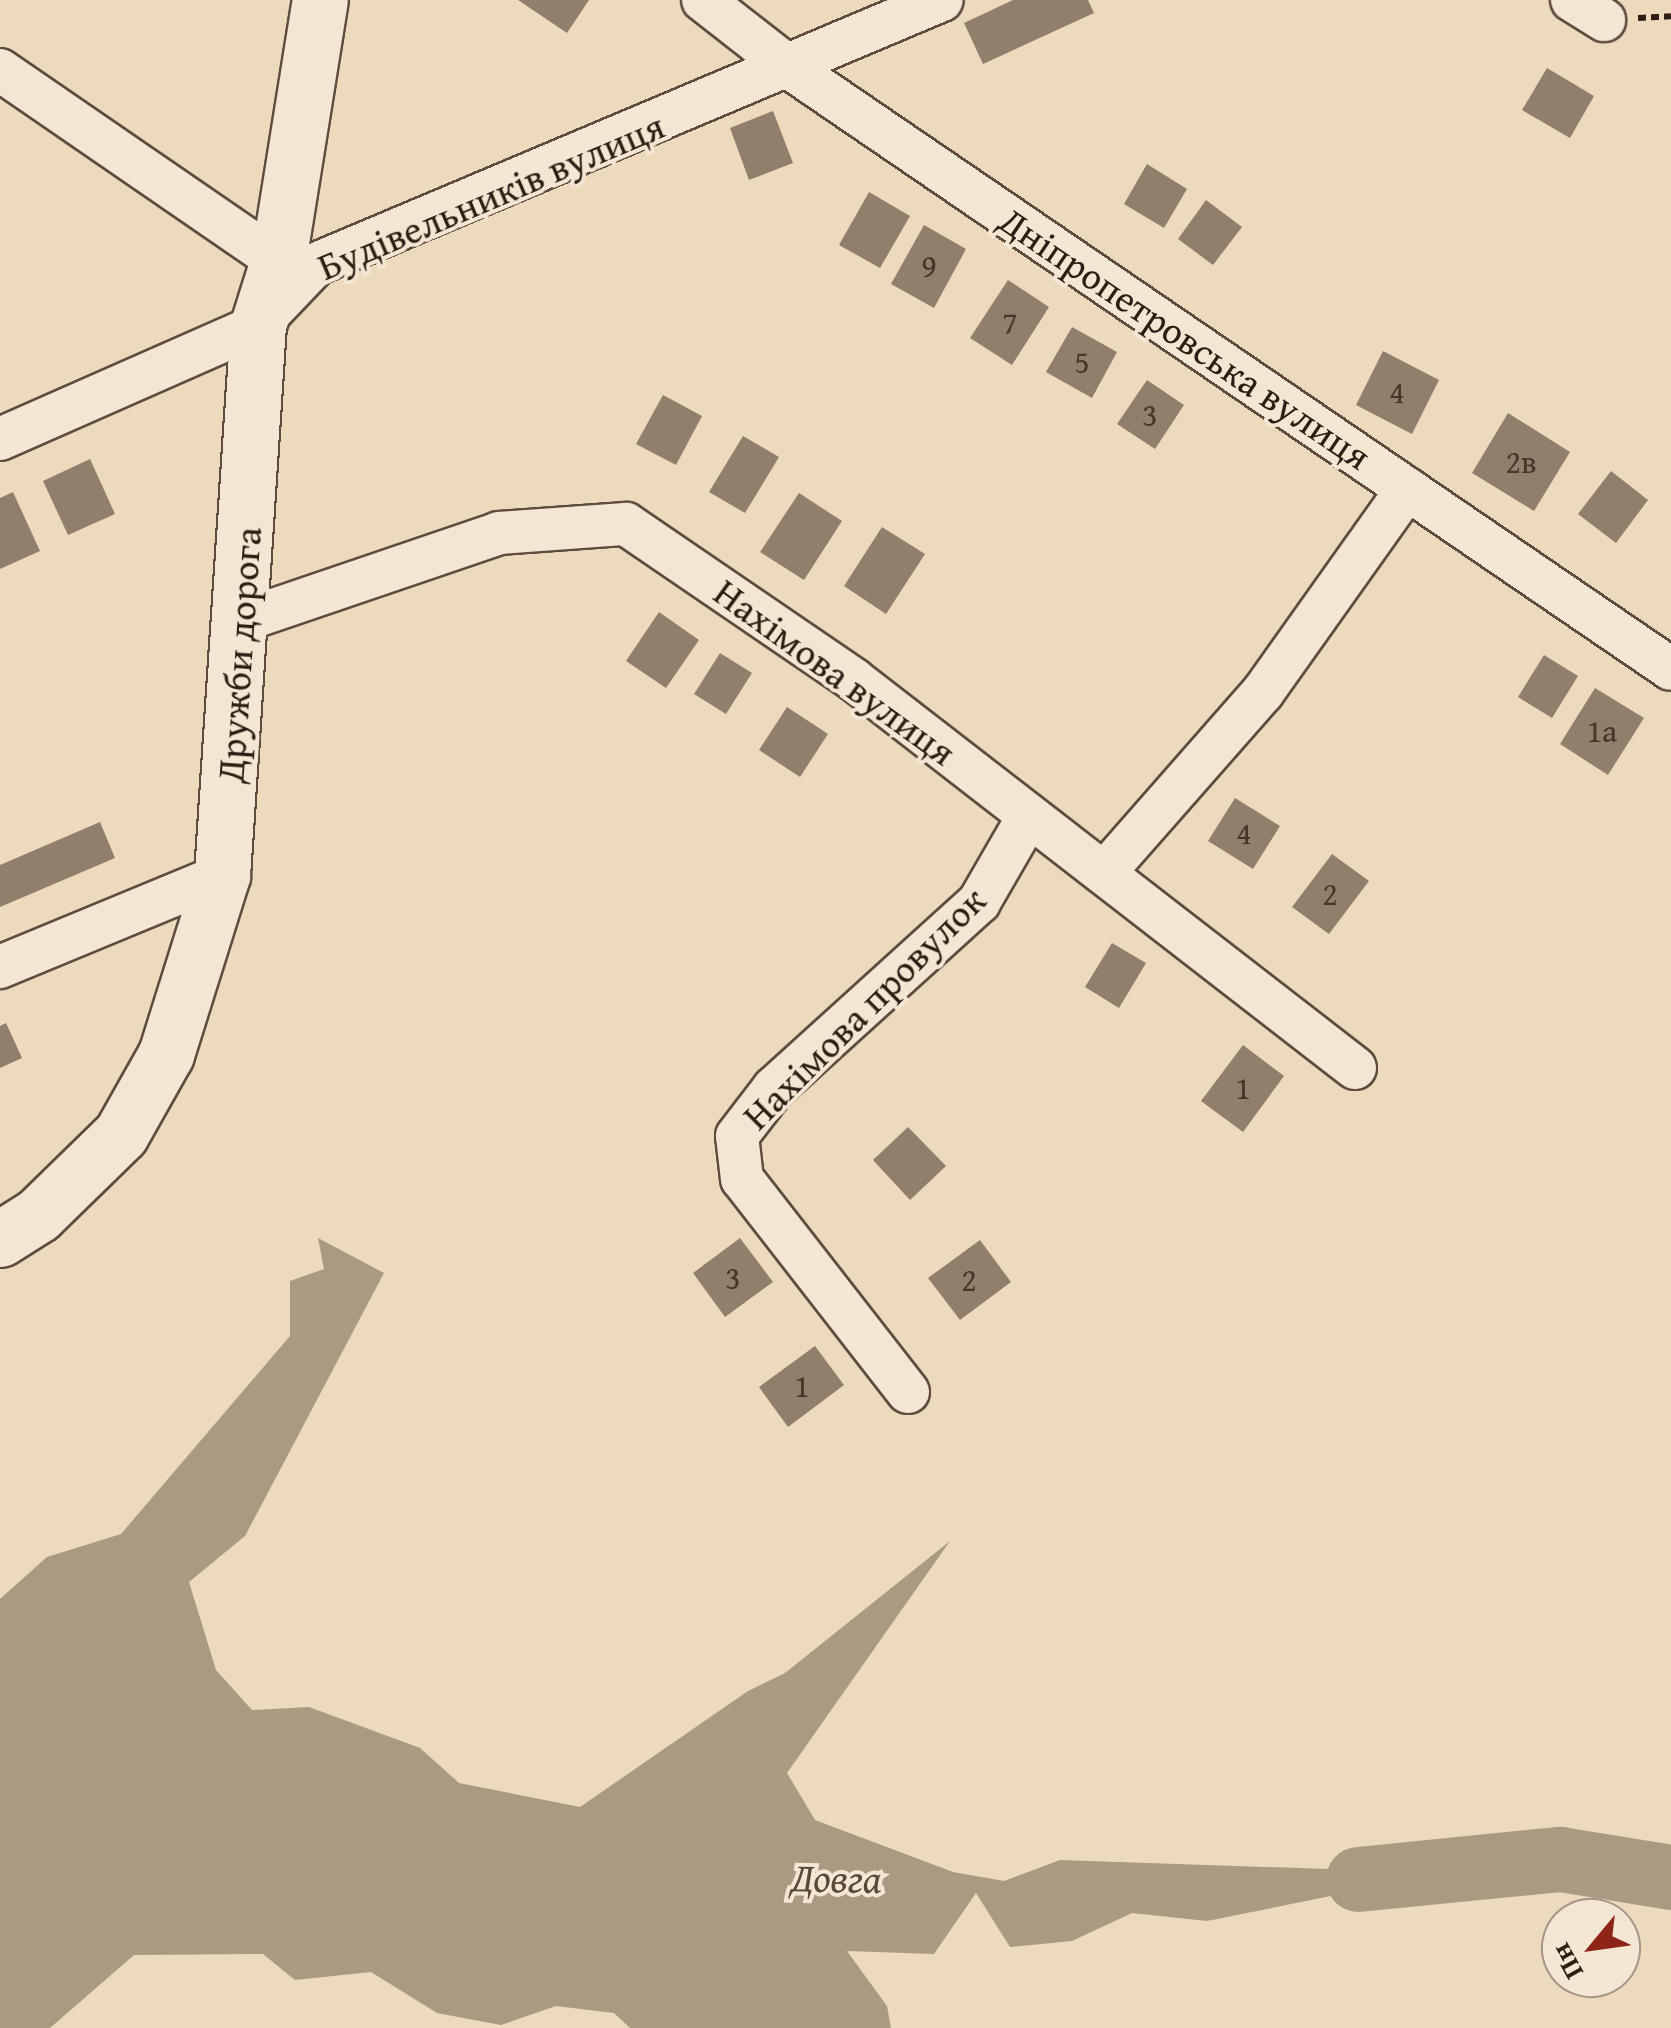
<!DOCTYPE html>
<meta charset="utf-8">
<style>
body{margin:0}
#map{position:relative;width:1671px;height:2028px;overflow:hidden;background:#edd9bb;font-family:"Gentium Book Plus",serif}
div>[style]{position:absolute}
.water>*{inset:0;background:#ab9982}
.river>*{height:65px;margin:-32.5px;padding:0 32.5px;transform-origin:32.5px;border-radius:32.5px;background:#ab9982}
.building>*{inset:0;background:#907f6b}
.path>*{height:6px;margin-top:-3px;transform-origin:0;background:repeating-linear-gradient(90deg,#2c1e14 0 8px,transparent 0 13px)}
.roads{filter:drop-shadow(2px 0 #5c4d3e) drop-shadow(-2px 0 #5c4d3e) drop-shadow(0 2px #5c4d3e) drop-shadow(0 -2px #5c4d3e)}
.minor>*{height:42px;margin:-21px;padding:0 21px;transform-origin:21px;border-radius:21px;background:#f3e6d3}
.tertiary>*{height:55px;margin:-27.5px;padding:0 27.5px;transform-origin:27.5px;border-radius:27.5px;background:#f3e6d3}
span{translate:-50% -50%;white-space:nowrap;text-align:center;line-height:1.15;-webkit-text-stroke:8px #f3e6d3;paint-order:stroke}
.number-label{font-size:32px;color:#45362a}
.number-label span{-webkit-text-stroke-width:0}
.street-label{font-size:38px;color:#2c1e14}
.water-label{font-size:40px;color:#58493a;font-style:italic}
.north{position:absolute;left:1541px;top:1898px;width:100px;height:100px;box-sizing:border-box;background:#f3e6d3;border:2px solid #a39687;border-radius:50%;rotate:241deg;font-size:28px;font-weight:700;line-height:40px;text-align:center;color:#2c1e14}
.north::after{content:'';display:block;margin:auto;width:35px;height:45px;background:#8f2418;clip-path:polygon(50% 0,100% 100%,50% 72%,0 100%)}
</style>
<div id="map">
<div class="water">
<div style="clip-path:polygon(318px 1238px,384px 1273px,245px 1536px,189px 1582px,216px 1670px,252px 1710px,309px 1707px,420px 1748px,459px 1783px,580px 1807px,748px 1691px,785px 1673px,950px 1541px,787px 1773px,815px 1820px,953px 1872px,1004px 1881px,1060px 1860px,1445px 1873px,1207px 1921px,1132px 1913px,1072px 1941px,1010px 1947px,976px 1893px,934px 1954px,847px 1951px,887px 2006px,891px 2028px,630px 2028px,614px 2013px,556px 2006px,501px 2025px,437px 2013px,371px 1972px,295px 1980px,263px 1954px,134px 1955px,50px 2028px,0 2028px,0 1599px,47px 1557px,121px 1534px,290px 1336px,290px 1281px,324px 1269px)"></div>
</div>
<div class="river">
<div style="left:1358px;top:1879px;width:203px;rotate:-5.7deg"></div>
<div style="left:1560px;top:1859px;width:112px;rotate:9.2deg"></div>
</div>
<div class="building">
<div style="clip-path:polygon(518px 0,589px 0,567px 33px)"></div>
<div style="clip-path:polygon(1013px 0,1088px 0,1094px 13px,983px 64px,964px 23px)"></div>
<div style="clip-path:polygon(1547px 68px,1594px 96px,1570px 138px,1522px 110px)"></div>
<div style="clip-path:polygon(773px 111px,793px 163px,749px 180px,730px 128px)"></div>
<div style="clip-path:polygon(1147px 164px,1187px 189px,1164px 228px,1124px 204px)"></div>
<div style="clip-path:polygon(869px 192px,910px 216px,880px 268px,839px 245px)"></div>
<div style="clip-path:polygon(1206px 200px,1242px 227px,1213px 265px,1178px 239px)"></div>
<div style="clip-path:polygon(924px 225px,966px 249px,934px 308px,891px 284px)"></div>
<div style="clip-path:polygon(1008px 280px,1049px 307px,1012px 365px,970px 338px)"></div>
<div style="clip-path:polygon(1072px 327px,1117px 352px,1092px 398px,1046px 372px)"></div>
<div style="clip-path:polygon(1383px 351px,1439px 380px,1412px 434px,1356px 405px)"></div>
<div style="clip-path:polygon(1147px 380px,1184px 405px,1155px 449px,1117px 424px)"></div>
<div style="clip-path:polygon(663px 395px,702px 416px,676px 465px,636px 444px)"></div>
<div style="clip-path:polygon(1508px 413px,1570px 452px,1534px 511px,1472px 473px)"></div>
<div style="clip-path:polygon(743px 436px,779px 457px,745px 513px,709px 492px)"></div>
<div style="clip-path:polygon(90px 459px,115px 514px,68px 535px,43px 481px)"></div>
<div style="clip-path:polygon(1611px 471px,1648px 500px,1616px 543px,1578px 514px)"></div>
<div style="clip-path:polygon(13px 492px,40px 551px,0 569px,0 498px)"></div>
<div style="clip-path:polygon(799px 493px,842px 521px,804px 580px,760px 552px)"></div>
<div style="clip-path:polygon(882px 527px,925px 554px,886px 614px,844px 586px)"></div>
<div style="clip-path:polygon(659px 612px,699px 640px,666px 688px,626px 661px)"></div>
<div style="clip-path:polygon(720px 653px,752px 673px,726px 714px,694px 694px)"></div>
<div style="clip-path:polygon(1544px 655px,1578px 676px,1552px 718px,1518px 697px)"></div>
<div style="clip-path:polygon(1595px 688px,1644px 718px,1608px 775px,1560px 744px)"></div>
<div style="clip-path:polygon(787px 707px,828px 734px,800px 777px,759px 750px)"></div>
<div style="clip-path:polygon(1235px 798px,1280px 826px,1253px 869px,1208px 841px)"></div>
<div style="clip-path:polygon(100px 822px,115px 858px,0 907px,0 865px)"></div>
<div style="clip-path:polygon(1332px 854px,1369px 881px,1329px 934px,1292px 907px)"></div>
<div style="clip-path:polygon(1112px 943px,1146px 963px,1119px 1008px,1085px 987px)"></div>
<div style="clip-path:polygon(6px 1023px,22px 1058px,0 1068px,0 1026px)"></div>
<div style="clip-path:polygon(1243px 1045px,1284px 1076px,1243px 1132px,1201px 1101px)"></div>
<div style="clip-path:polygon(908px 1127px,946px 1166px,910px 1200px,873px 1160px)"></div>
<div style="clip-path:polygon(740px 1238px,773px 1282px,725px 1317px,693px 1273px)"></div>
<div style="clip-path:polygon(980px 1240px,1011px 1282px,960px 1320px,928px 1278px)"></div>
<div style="clip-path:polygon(815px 1346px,844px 1385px,788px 1427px,759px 1387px)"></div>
</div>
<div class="path">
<div style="left:1638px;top:18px;width:33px;rotate:-3deg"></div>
</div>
<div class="roads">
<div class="minor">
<div style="left:703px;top:0;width:110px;rotate:38deg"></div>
<div style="left:790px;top:68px;width:1066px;rotate:34.3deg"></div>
<div style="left:1572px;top:0;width:38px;rotate:32deg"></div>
<div style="left:0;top:70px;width:337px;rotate:34.5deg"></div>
<div style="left:0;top:439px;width:282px;rotate:-23.8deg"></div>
<div style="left:258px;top:325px;width:84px;rotate:-46.4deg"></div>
<div style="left:316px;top:264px;width:679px;rotate:-22.87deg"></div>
<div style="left:244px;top:620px;width:269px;rotate:-18.8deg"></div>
<div style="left:499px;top:533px;width:127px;rotate:-4.1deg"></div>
<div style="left:626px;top:524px;width:275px;rotate:34.3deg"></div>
<div style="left:853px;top:679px;width:635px;rotate:37.77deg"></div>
<div style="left:1104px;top:873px;width:241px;rotate:-48.7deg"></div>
<div style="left:1263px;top:692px;width:249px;rotate:-54.6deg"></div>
<div style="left:0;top:967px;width:240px;rotate:-22.5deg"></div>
<div style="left:908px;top:1392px;width:270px;rotate:-127.9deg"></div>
<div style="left:742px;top:1179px;width:43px;rotate:-96.6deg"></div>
<div style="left:737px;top:1136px;width:61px;rotate:-52.4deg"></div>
<div style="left:774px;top:1088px;width:277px;rotate:-42.2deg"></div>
<div style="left:979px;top:902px;width:98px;rotate:-60deg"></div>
</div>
<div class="tertiary">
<div style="left:0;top:1239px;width:45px;rotate:-32.3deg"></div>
<div style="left:38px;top:1215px;width:116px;rotate:-44.3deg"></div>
<div style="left:121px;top:1134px;width:92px;rotate:-60.6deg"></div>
<div style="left:166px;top:1054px;width:188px;rotate:-72.6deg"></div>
<div style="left:222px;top:875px;width:551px;rotate:-86.26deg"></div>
<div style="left:258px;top:325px;width:67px;rotate:-72.6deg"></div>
<div style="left:278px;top:261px;width:264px;rotate:-80.9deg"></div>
</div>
</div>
<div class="number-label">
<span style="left:929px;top:266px">9</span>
<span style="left:1010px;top:323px">7</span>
<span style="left:1082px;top:362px">5</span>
<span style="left:1397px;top:392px">4</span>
<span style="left:1150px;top:415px">3</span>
<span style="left:1521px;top:462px">2в</span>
<span style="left:1602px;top:731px">1а</span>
<span style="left:1244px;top:833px">4</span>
<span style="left:1330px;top:894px">2</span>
<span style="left:1243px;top:1088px">1</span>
<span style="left:733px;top:1278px">3</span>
<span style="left:969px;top:1280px">2</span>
<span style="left:802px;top:1386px">1</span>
</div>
<div class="street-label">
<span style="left:491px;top:196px;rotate:-23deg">Будівельників вулиця</span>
<span style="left:1185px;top:338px;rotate:34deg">Дніпропетровська вулиця</span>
<span style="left:239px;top:655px;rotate:-86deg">Дружби дорога</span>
<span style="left:835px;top:672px;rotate:36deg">Нахімова вулиця</span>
<span style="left:864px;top:1008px;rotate:-45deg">Нахімова провулок</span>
</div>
<div class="water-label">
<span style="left:836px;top:1878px;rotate:1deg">Довга</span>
</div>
<div class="north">Пн</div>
</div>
